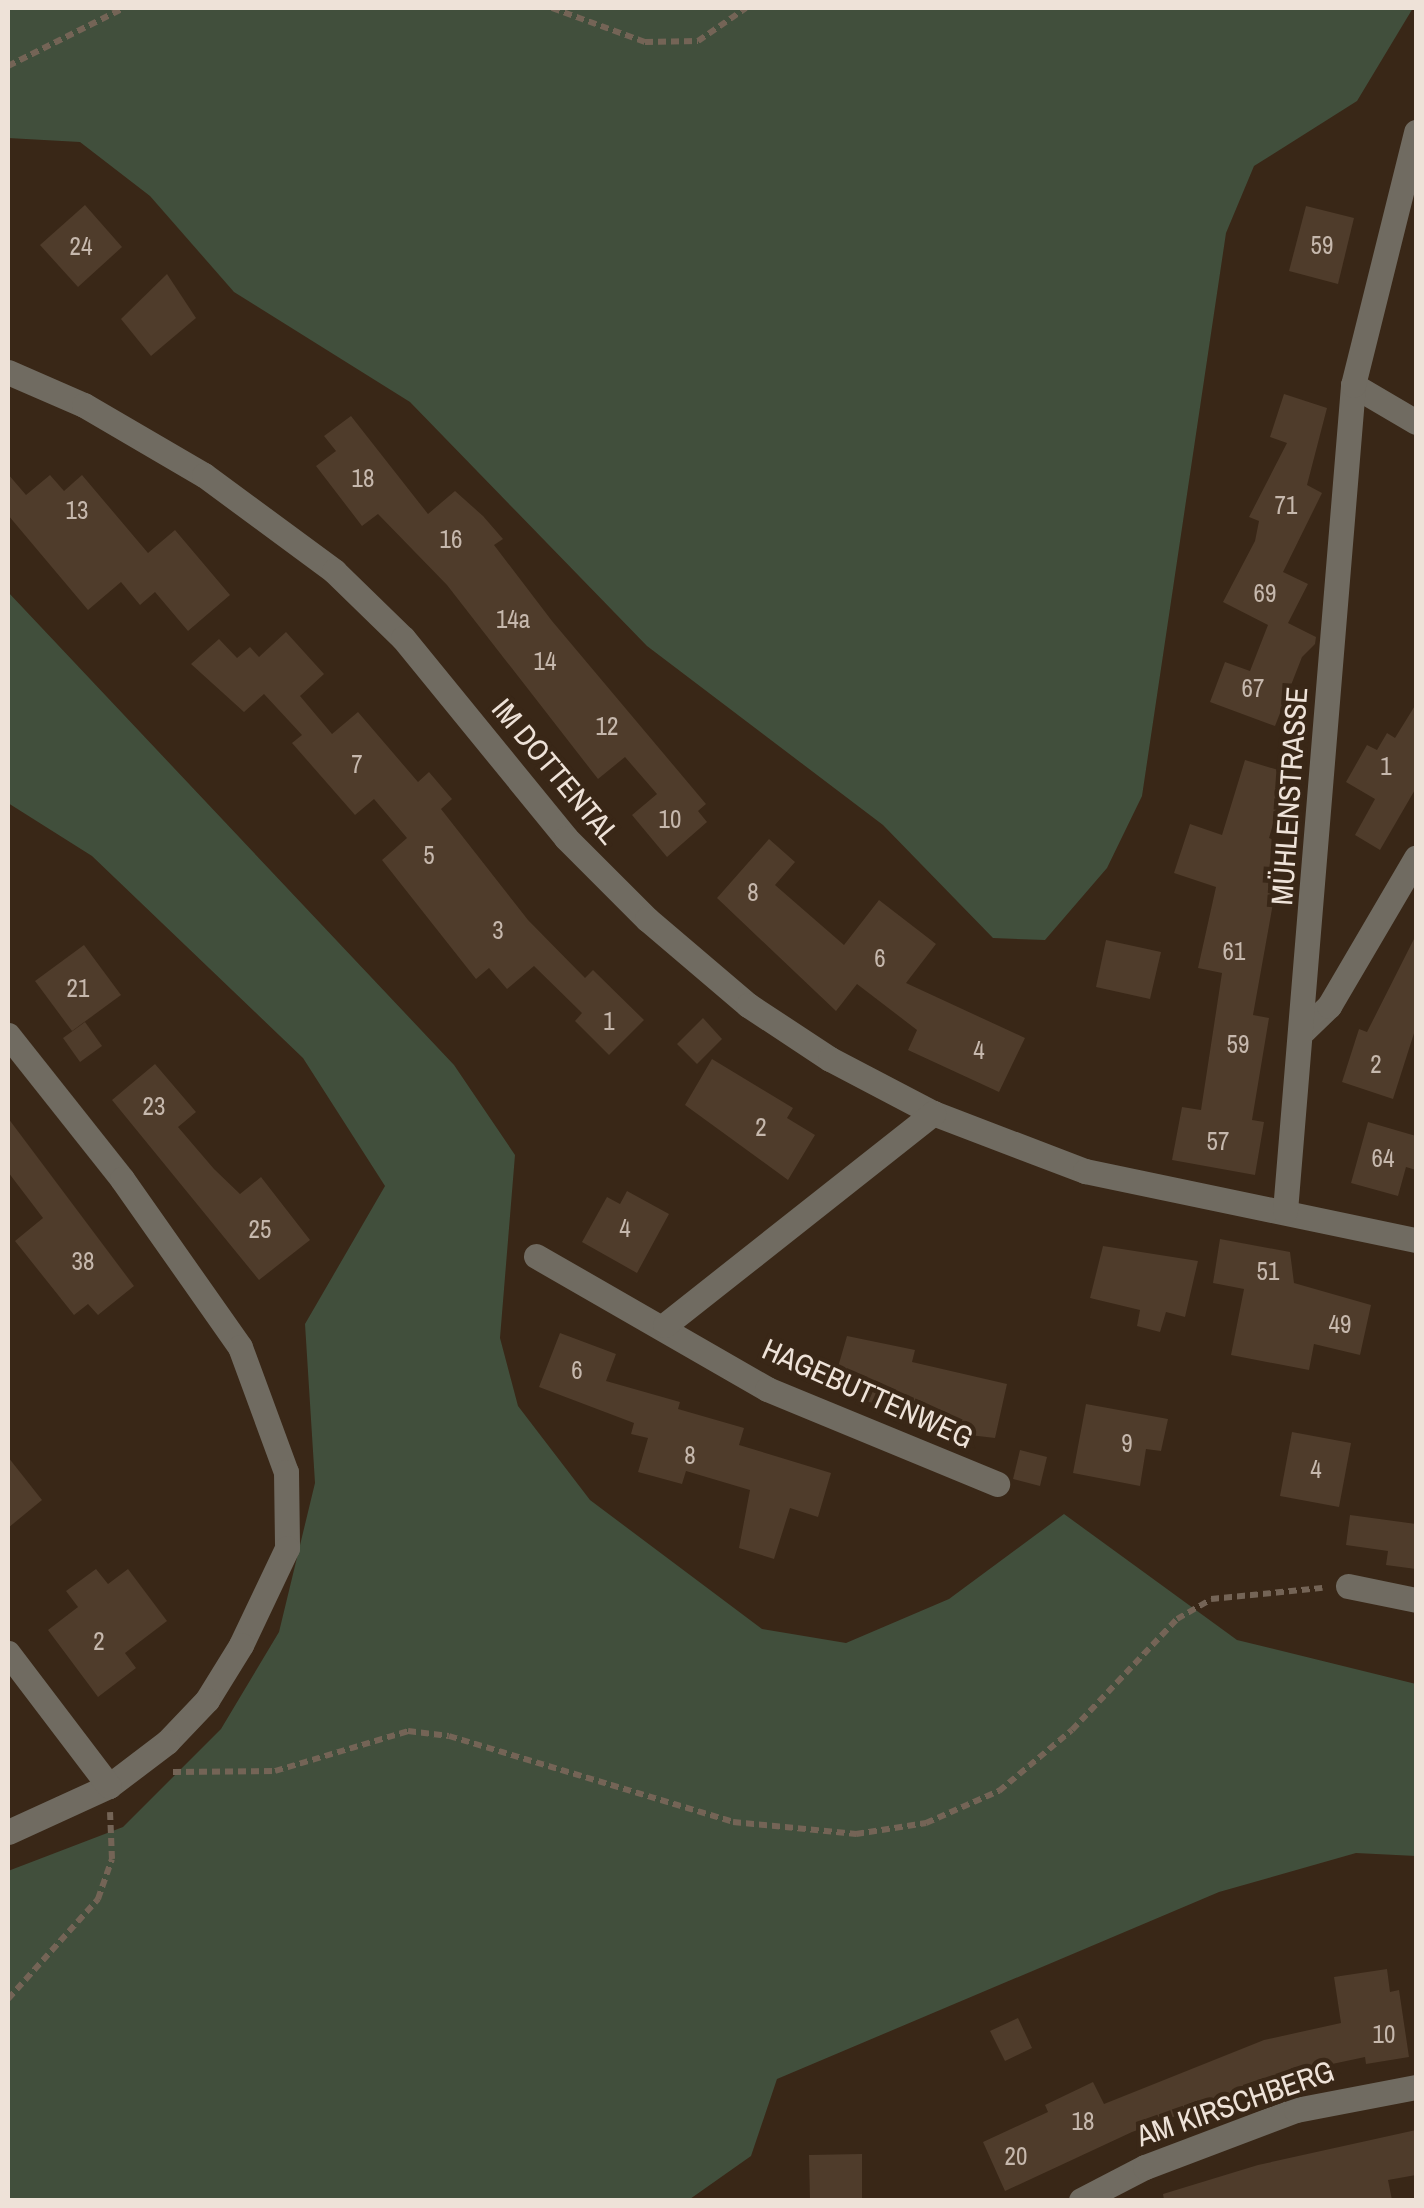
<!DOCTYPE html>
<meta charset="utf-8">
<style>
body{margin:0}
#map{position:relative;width:1424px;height:2208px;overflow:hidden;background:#392717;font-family:"Archivo Narrow",sans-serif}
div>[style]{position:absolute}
.green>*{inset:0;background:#414f3c}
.building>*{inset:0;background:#4f3c2b}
.path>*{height:6px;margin-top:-3px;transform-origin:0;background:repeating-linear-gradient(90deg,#746456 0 8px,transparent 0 13px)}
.minor>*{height:25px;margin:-12.5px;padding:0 12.5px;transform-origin:12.5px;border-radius:12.5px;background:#706b61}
span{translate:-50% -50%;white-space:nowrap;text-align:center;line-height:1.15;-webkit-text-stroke:9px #392717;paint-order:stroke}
.number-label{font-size:25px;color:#c6b8ad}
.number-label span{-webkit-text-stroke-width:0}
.street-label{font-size:30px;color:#eee2d8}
.frame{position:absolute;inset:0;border:10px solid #eee2d8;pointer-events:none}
</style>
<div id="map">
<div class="green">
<div style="clip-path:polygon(8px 8px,1413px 8px,1357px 101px,1254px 166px,1226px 233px,1142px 796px,1107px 868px,1045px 940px,993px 938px,883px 825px,647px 646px,410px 402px,234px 292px,150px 196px,80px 142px,8px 138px)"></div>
<div style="clip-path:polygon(8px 592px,454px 1065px,515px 1155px,500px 1338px,518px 1406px,590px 1500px,762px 1629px,846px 1643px,949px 1599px,1064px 1514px,1237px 1640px,1416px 1684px,1416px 1856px,1356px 1853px,1219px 1892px,777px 2079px,751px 2156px,690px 2199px,8px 2200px,8px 1871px,123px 1827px,221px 1729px,279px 1632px,315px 1483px,305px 1324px,385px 1186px,303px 1058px,92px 856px,8px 803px)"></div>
</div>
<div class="building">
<div style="clip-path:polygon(85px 205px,122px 247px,78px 287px,40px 245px)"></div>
<div style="clip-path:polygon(1306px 206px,1354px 218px,1338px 284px,1289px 271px)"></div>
<div style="clip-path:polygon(167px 274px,196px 318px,151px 356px,121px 319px)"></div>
<div style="clip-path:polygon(1284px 394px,1327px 408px,1307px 485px,1322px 493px,1283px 572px,1308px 584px,1288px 623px,1316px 637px,1315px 644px,1302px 657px,1275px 726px,1210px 702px,1225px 662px,1250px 671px,1268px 625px,1223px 602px,1255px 541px,1259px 521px,1249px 517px,1287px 443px,1270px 437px)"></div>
<div style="clip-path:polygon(351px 416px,428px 514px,455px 491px,483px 516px,503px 539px,494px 545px,552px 621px,706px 804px,698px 811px,707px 822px,667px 857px,632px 815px,657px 794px,625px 757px,598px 779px,447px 585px,378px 514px,362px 526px,316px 466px,336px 451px,324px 436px)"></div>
<div style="clip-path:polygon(8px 474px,26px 495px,50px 475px,64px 491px,82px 475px,148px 553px,175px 530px,230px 595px,188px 631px,155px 592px,140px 605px,121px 582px,88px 610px,8px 515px)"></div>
<div style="clip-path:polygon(286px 632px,324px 674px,300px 696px,332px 734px,358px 712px,418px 782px,429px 772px,452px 799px,441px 809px,528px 920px,585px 978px,593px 970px,644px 1020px,609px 1055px,575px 1021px,582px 1013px,534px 966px,507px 989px,489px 968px,476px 979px,382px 860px,407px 838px,374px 799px,355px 815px,292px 743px,302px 735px,264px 694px,244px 712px,191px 664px,219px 639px,237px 658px,250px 647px,259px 657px)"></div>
<div style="clip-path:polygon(1416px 704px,1416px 788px,1380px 850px,1355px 835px,1375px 799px,1346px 782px,1367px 745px,1377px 750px,1387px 733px,1395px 738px)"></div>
<div style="clip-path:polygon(1245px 760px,1288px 773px,1269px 838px,1291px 848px,1277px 881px,1253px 1015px,1269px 1018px,1252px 1120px,1264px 1122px,1255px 1175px,1172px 1160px,1182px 1107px,1201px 1110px,1222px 973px,1198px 968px,1216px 887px,1174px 873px,1190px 824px,1222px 835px)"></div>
<div style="clip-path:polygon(769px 839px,795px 862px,775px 885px,844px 945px,879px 900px,936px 944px,906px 983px,1025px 1038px,999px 1092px,908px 1050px,917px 1030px,857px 984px,836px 1011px,717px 898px)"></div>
<div style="clip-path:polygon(1416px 935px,1416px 1027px,1393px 1099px,1342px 1082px,1359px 1029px,1367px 1032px)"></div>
<div style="clip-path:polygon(1106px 940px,1161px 952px,1150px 999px,1096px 987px)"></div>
<div style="clip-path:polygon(84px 945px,121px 995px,72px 1031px,35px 981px)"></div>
<div style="clip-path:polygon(703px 1018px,722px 1039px,697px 1064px,677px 1044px)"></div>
<div style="clip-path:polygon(85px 1022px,102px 1046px,80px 1062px,63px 1038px)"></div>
<div style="clip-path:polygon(712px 1059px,793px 1108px,787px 1118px,815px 1135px,788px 1180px,685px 1105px)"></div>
<div style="clip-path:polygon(155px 1064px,196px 1112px,178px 1127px,214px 1169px,240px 1194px,261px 1177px,310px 1240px,259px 1280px,112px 1100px)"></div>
<div style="clip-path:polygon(8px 1118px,134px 1286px,98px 1315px,88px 1304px,74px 1315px,15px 1241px,43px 1218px,8px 1172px)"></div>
<div style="clip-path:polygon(1368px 1122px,1416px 1136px,1416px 1170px,1406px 1167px,1398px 1196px,1351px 1183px)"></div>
<div style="clip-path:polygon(627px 1191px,669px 1214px,637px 1273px,582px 1242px,607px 1197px,620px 1204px)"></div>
<div style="clip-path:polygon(1220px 1239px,1290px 1252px,1294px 1283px,1371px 1305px,1360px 1355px,1314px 1344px,1309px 1370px,1231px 1355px,1244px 1289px,1213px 1283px)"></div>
<div style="clip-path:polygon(1103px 1246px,1198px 1261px,1185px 1317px,1166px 1312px,1160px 1332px,1137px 1326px,1140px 1310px,1090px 1298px)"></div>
<div style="clip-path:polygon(560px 1333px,616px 1354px,606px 1381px,680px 1402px,678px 1409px,744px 1428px,739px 1445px,831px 1473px,818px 1517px,790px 1508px,774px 1559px,739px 1548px,750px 1490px,686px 1471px,682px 1484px,638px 1472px,648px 1438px,631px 1434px,634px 1423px,539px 1387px)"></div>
<div style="clip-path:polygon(847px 1336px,915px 1350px,912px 1362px,1007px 1384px,995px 1438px,927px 1430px,894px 1420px,897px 1410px,831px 1391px)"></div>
<div style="clip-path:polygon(1086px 1404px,1168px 1419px,1161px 1451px,1146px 1449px,1140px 1486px,1073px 1473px)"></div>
<div style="clip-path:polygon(1292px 1432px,1351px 1443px,1339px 1507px,1280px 1496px)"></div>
<div style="clip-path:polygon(1020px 1450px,1047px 1457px,1040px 1486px,1013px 1479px)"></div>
<div style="clip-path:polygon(8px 1457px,42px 1500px,8px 1528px)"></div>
<div style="clip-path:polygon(1350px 1515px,1416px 1524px,1416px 1569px,1386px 1565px,1388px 1551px,1346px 1545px)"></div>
<div style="clip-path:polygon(96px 1569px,108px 1584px,128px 1569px,167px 1621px,125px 1653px,136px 1668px,98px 1697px,48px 1630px,78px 1607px,66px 1591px)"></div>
<div style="clip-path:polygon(1387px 1969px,1390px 1992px,1399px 1990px,1409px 2057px,1366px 2064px,1365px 2057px,1257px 2080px,1259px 2086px,1132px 2132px,1005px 2191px,983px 2142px,1048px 2112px,1045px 2105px,1093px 2082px,1104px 2104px,1264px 2040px,1341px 2023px,1334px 1977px)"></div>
<div style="clip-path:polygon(1018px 2018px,1032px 2048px,1005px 2061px,990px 2031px)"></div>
<div style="clip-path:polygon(1416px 2130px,1416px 2175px,1388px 2180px,1392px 2200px,1164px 2200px,1163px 2194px,1258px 2165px)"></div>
<div style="clip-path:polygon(862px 2154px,862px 2200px,810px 2200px,809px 2155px)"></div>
</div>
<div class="path">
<div style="left:552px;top:8px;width:99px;rotate:20.1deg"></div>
<div style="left:645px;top:42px;width:53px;rotate:-1.1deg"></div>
<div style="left:698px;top:41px;width:58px;rotate:-34.5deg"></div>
<div style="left:8px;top:66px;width:130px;rotate:-26.6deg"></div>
<div style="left:173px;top:1772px;width:102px;rotate:-0.6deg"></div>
<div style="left:275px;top:1771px;width:139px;rotate:-16.7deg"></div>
<div style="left:408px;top:1731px;width:41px;rotate:7deg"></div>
<div style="left:449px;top:1736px;width:297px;rotate:16.8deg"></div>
<div style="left:733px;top:1822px;width:124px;rotate:5.6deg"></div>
<div style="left:856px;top:1834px;width:71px;rotate:-8.9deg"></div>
<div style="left:926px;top:1823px;width:80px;rotate:-23.7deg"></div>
<div style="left:999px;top:1791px;width:95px;rotate:-39.9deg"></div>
<div style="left:1072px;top:1730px;width:153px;rotate:-46.6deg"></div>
<div style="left:1177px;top:1619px;width:39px;rotate:-30deg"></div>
<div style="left:1211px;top:1599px;width:112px;rotate:-5.7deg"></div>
<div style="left:8px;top:1999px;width:135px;rotate:-48deg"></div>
<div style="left:98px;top:1899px;width:42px;rotate:-70.7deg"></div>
<div style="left:112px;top:1859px;width:47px;rotate:-92.4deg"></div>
</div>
<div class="minor">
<div style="left:8px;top:372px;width:83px;rotate:23.5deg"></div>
<div style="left:84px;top:405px;width:139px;rotate:30.3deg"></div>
<div style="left:204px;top:475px;width:162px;rotate:36.4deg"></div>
<div style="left:334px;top:571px;width:96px;rotate:44.2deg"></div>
<div style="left:403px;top:638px;width:258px;rotate:50.8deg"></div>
<div style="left:566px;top:838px;width:115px;rotate:45deg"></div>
<div style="left:647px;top:919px;width:133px;rotate:40.4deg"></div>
<div style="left:748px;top:1005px;width:98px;rotate:33.4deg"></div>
<div style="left:830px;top:1059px;width:116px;rotate:27.7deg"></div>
<div style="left:933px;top:1113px;width:163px;rotate:20.9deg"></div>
<div style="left:1085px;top:1171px;width:338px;rotate:11.8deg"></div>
<div style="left:1353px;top:385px;width:73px;rotate:30.4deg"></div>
<div style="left:1304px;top:1030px;width:35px;rotate:-44deg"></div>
<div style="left:1329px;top:1006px;width:172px;rotate:-59.6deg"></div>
<div style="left:8px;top:1035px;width:184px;rotate:51.6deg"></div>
<div style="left:122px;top:1179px;width:205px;rotate:54.9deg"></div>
<div style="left:240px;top:1347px;width:133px;rotate:69.8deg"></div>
<div style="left:286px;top:1472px;width:76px;rotate:89.2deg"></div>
<div style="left:287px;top:1548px;width:107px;rotate:115.4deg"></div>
<div style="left:241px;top:1645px;width:65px;rotate:121.7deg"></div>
<div style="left:207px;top:1700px;width:58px;rotate:133.6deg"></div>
<div style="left:167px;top:1742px;width:73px;rotate:142.8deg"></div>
<div style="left:109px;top:1786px;width:111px;rotate:155.5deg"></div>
<div style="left:1285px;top:1211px;width:829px;rotate:-85.29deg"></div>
<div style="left:1353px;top:385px;width:261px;rotate:-76deg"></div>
<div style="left:536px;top:1256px;width:267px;rotate:29.9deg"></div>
<div style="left:767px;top:1389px;width:249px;rotate:22.4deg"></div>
<div style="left:665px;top:1325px;width:342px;rotate:-38.3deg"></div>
<div style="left:1348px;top:1586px;width:69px;rotate:11.6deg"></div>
<div style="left:8px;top:1653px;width:167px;rotate:52.8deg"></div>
<div style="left:1081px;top:2200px;width:72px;rotate:-27.3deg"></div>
<div style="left:1145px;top:2167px;width:161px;rotate:-20.7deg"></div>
<div style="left:1296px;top:2110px;width:122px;rotate:-10.9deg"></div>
</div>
<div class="number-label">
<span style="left:1322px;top:245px">59</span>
<span style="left:81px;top:246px">24</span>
<span style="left:363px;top:478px">18</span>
<span style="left:1286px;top:505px">71</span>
<span style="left:77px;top:510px">13</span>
<span style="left:451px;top:539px">16</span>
<span style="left:1265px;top:593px">69</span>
<span style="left:513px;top:619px">14a</span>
<span style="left:545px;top:661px">14</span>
<span style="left:1253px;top:688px">67</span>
<span style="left:607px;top:726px">12</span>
<span style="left:357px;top:764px">7</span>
<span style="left:1386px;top:766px">1</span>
<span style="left:670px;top:819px">10</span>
<span style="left:429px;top:855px">5</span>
<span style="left:753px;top:892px">8</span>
<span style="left:498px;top:930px">3</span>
<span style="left:1234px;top:951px">61</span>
<span style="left:880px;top:958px">6</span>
<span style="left:78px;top:988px">21</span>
<span style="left:609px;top:1021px">1</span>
<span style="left:1238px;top:1044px">59</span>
<span style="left:979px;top:1050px">4</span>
<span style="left:1376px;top:1064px">2</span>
<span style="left:154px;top:1106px">23</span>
<span style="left:761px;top:1127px">2</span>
<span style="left:1218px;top:1141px">57</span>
<span style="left:1383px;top:1158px">64</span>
<span style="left:625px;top:1228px">4</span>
<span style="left:260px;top:1229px">25</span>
<span style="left:83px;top:1261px">38</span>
<span style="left:1268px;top:1271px">51</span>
<span style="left:1340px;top:1324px">49</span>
<span style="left:577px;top:1370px">6</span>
<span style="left:1127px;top:1443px">9</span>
<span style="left:690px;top:1455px">8</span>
<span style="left:1316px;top:1469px">4</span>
<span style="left:99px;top:1641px">2</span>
<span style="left:1384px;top:2034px">10</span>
<span style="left:1083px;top:2121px">18</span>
<span style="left:1016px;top:2156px">20</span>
</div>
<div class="street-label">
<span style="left:556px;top:771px;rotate:50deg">IM DOTTENTAL</span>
<span style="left:1289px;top:796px;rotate:-86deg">MÜHLENSTRASSE</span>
<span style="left:868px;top:1393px;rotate:24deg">HAGEBUTTENWEG</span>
<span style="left:1235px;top:2103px;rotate:-19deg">AM KIRSCHBERG</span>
</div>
<div class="frame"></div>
</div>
